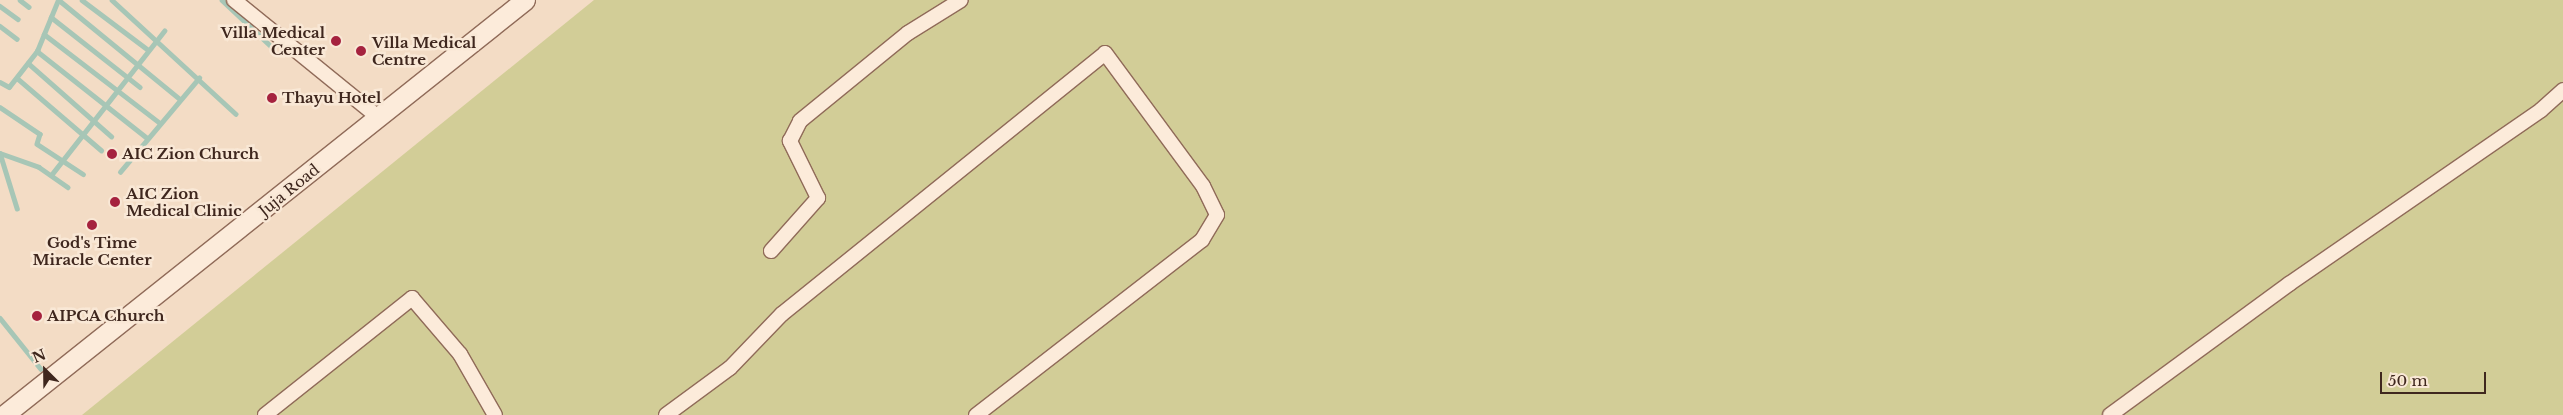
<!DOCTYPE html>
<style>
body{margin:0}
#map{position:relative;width:2563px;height:415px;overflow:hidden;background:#f3dcc5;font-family:"Libre Baskerville",serif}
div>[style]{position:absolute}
.green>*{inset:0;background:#d2cd97}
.stream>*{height:4.5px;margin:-2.25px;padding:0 2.25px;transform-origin:2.25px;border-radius:2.25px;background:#a7c6b6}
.roads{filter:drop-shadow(1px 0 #906b59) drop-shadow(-1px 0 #906b59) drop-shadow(0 1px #906b59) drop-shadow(0 -1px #906b59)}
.street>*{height:14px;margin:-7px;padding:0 7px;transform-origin:7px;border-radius:7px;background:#fcebda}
.secondary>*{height:19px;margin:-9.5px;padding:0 9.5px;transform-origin:9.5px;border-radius:9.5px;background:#fcebda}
.dots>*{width:14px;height:14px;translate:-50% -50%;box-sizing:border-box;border:2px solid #f9e8d6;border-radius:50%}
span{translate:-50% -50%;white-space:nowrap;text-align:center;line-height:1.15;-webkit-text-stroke:5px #f9e8d6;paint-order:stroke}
.poi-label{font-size:15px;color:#3f271e;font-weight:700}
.right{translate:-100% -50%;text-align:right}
.left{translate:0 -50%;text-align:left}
.street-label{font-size:15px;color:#3f271e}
.north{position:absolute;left:20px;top:345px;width:50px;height:50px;-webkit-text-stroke:4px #f9e8d6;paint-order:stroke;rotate:337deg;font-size:14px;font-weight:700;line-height:20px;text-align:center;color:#3f271e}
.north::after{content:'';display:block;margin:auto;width:18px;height:22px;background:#3f271e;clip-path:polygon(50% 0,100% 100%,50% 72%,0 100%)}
.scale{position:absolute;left:2380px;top:372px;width:106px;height:22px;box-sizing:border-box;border:2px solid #3f271e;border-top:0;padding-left:6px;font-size:15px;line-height:18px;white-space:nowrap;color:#3f271e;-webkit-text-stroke:4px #f9e8d6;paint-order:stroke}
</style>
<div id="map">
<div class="green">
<div style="clip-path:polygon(594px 0,2563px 0,2563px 415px,82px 415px)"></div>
</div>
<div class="stream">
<div style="left:20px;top:0;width:11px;rotate:38deg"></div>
<div style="left:59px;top:0;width:156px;rotate:39.3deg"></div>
<div style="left:82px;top:0;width:81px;rotate:37deg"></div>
<div style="left:112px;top:0;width:168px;rotate:42.6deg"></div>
<div style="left:222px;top:0;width:70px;rotate:43.3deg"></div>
<div style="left:0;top:6px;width:22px;rotate:36deg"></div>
<div style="left:51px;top:17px;width:113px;rotate:38.2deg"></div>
<div style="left:0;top:26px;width:21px;rotate:37deg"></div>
<div style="left:44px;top:34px;width:146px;rotate:37.5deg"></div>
<div style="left:37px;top:51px;width:140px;rotate:38.3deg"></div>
<div style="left:28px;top:63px;width:111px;rotate:41.3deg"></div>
<div style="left:17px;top:78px;width:111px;rotate:40.6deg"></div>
<div style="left:0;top:82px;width:10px;rotate:29deg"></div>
<div style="left:9px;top:87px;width:46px;rotate:-52.1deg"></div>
<div style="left:37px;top:51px;width:55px;rotate:-67.6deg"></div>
<div style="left:0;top:107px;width:48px;rotate:34deg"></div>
<div style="left:40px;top:134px;width:10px;rotate:107deg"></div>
<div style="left:37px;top:144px;width:55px;rotate:33.1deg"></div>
<div style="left:0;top:153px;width:41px;rotate:19.7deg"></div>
<div style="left:39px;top:167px;width:35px;rotate:35deg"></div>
<div style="left:0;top:153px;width:58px;rotate:72.8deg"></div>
<div style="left:120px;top:172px;width:123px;rotate:-50deg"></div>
<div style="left:52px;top:174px;width:182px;rotate:-51.9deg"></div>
<div style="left:0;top:318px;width:65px;rotate:51.2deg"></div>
</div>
<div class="roads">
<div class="street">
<div style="left:234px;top:0;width:186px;rotate:39.1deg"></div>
<div style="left:771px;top:251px;width:71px;rotate:-48.4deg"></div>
<div style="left:818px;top:198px;width:64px;rotate:-116.2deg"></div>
<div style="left:790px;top:141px;width:22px;rotate:-63deg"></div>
<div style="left:800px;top:121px;width:139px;rotate:-39.2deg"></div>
<div style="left:908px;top:33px;width:62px;rotate:-31.9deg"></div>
<div style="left:265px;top:415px;width:188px;rotate:-38.5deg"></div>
<div style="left:412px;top:298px;width:74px;rotate:49.4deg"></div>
<div style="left:460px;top:354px;width:70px;rotate:60.2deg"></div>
<div style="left:666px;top:415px;width:79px;rotate:-36.3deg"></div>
<div style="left:730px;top:368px;width:75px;rotate:-46.1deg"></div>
<div style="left:782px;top:314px;width:415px;rotate:-38.9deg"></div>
<div style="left:1105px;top:53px;width:165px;rotate:53.6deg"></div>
<div style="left:1203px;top:186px;width:32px;rotate:64deg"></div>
<div style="left:1217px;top:215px;width:29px;rotate:121deg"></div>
<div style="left:1202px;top:240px;width:286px;rotate:142.2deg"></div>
<div style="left:2110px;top:415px;width:222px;rotate:-36.2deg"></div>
<div style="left:2289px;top:284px;width:306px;rotate:-34.6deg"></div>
<div style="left:2541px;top:110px;width:30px;rotate:-42deg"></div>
</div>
<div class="secondary">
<div style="left:4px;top:415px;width:666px;rotate:-38.54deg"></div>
</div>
</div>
<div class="dots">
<div style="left:336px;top:41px;background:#a5223e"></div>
<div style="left:361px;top:51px;background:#a5223e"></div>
<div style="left:272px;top:98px;background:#a5223e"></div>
<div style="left:112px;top:154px;background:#a5223e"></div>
<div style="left:115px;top:202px;background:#a5223e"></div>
<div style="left:92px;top:225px;background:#a5223e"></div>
<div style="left:37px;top:316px;background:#a5223e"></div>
</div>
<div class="poi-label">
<span class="right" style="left:325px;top:41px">Villa Medical<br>Center</span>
<span class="left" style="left:372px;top:51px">Villa Medical<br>Centre</span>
<span class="left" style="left:282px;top:98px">Thayu Hotel</span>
<span class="left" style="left:122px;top:154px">AIC Zion Church</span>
<span class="left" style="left:126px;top:202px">AIC Zion<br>Medical Clinic</span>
<span style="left:92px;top:251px">God's Time<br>Miracle Center</span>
<span class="left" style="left:47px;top:316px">AIPCA Church</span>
</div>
<div class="street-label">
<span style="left:289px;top:190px;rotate:-39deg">Juja Road</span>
</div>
<div class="north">N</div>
<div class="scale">50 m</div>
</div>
